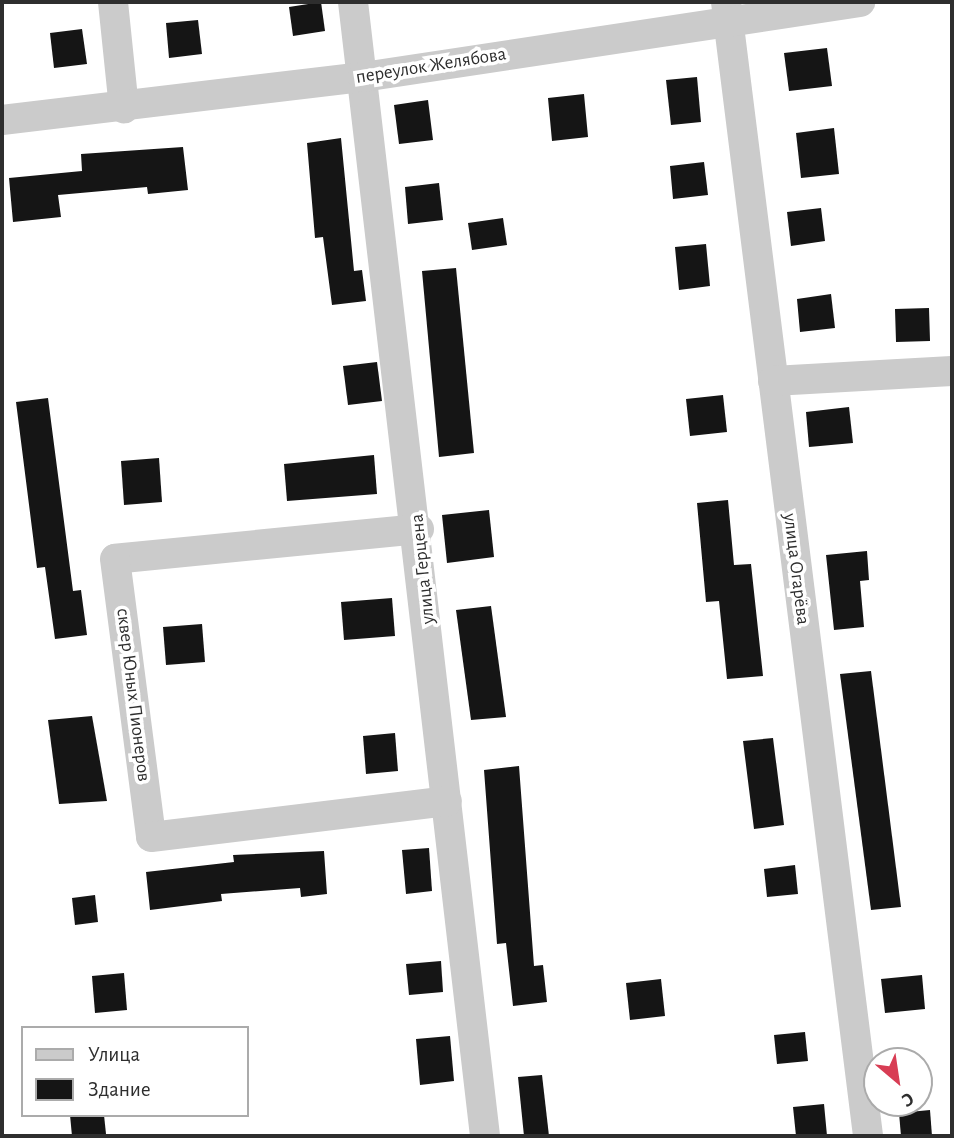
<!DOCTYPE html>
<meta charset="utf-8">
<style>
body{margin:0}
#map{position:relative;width:954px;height:1138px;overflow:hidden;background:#fff;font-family:"Alegreya Sans",sans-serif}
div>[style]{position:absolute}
.building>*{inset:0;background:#151515}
.minor>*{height:30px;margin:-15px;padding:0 15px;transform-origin:15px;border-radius:15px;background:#cbcbcb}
span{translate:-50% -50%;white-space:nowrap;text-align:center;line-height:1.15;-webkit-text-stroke:7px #fff;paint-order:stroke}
.street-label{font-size:19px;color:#2e2e2e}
.frame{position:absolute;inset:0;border:4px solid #2e2e2e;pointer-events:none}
.legend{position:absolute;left:21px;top:1026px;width:228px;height:91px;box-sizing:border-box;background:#fff;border:2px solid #ababab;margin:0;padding:9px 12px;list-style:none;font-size:21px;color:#2e2e2e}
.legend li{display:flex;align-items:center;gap:14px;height:35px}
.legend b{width:35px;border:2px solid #ababab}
.north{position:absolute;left:863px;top:1047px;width:70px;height:70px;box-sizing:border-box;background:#fff;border:2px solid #ababab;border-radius:50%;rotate:151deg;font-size:19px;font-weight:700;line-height:28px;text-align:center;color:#2e2e2e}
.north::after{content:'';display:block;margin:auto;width:24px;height:32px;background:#d83d54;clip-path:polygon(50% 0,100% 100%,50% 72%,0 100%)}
</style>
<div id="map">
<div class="building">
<div style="clip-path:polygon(321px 2px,325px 31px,293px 36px,289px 7px)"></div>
<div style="clip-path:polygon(198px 20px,202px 54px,169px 58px,166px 23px)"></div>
<div style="clip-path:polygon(82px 29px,87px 64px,54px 68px,50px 33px)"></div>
<div style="clip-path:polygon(827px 48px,832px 86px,789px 91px,784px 53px)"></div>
<div style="clip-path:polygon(697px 77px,701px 122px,671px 125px,666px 80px)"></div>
<div style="clip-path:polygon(584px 94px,588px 137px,552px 141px,548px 98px)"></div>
<div style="clip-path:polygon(428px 100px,433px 140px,399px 144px,394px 105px)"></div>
<div style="clip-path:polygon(834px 128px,839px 174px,801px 178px,796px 133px)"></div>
<div style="clip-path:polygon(341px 138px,354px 271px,362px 270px,366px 301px,332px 305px,323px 237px,315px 238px,307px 143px)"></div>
<div style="clip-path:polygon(183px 147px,188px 190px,148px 194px,147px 187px,58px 195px,61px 217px,13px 222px,9px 178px,82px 171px,81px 154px)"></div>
<div style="clip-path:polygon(704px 162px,708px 195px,673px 199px,670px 166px)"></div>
<div style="clip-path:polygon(439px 183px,443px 220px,408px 224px,405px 187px)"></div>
<div style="clip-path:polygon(821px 208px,825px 241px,791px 246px,787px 212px)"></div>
<div style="clip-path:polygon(503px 218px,507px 245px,472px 250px,468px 223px)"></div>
<div style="clip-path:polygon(706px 244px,710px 286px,679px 290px,675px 247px)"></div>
<div style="clip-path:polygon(456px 268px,474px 453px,439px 457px,422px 271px)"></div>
<div style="clip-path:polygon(831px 294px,835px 328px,800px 332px,797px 299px)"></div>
<div style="clip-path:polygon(929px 308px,930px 341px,896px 342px,895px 309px)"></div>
<div style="clip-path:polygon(377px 362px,382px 401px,348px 405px,343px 366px)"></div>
<div style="clip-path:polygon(723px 395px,727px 432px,690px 436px,686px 399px)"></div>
<div style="clip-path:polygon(48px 398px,73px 591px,81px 590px,87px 635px,55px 639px,45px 567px,37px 568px,16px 402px)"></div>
<div style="clip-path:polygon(849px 407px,853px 443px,809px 447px,806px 412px)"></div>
<div style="clip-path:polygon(374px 455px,377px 494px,287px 501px,284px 464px)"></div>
<div style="clip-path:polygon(159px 458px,162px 502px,124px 505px,121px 461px)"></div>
<div style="clip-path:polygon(728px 500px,734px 565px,751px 564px,763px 676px,727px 679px,719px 601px,706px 602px,697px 503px)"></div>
<div style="clip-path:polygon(489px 510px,494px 557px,447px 563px,442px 515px)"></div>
<div style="clip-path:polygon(867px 551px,869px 580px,860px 581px,864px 627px,834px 630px,826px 555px)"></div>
<div style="clip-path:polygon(392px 598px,395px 636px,344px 640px,341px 602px)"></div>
<div style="clip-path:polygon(491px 606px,506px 717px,471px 720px,456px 610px)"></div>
<div style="clip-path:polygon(202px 624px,205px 662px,166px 665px,163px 627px)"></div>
<div style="clip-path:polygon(871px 671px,901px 907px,871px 910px,840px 674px)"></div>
<div style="clip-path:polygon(92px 716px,107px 801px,59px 804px,48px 720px)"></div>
<div style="clip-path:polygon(395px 733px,398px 771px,366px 774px,363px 736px)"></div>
<div style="clip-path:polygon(773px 738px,784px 825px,754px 829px,743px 741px)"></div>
<div style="clip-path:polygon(519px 766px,534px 966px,543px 965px,547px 1002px,513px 1006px,506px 943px,497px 944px,484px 770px)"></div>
<div style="clip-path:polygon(429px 848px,432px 891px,406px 894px,402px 850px)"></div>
<div style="clip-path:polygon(324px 851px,327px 894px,301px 897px,300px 888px,221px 894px,222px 901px,150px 910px,146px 872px,234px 862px,233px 855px)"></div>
<div style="clip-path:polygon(795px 865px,798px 894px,767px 897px,764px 869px)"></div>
<div style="clip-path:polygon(95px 895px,98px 922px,75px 925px,72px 898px)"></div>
<div style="clip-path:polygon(441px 961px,443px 992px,409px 995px,406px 964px)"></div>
<div style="clip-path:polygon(124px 973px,127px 1010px,95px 1013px,92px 976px)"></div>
<div style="clip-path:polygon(922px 975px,925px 1009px,885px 1013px,881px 979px)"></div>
<div style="clip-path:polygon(661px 979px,665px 1016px,630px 1020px,626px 983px)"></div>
<div style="clip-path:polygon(805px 1032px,808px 1061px,777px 1064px,774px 1035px)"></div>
<div style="clip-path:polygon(450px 1036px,454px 1081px,420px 1085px,416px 1039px)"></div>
<div style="clip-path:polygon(542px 1075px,549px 1136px,524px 1136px,518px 1077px)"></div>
<div style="clip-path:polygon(824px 1104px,827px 1136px,796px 1136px,793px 1107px)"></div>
<div style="clip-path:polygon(930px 1110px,932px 1136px,901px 1136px,899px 1113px)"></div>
<div style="clip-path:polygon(70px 1115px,104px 1115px,106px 1134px,72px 1136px)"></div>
</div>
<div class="minor">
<div style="left:113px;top:2px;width:107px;rotate:84.1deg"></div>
<div style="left:353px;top:2px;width:1142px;rotate:83.36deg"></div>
<div style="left:726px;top:2px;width:1143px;rotate:82.86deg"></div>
<div style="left:2px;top:120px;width:364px;rotate:-6.8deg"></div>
<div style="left:363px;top:77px;width:503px;rotate:-8.58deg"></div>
<div style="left:773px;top:381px;width:179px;rotate:-3.2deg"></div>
<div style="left:419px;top:529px;width:305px;rotate:174.4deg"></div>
<div style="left:115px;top:559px;width:280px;rotate:82.6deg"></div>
<div style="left:151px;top:837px;width:298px;rotate:-6.9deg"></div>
</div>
<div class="street-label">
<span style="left:431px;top:66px;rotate:-9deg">переулок Желябова</span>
<span style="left:423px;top:569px;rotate:-96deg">улица Герцена</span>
<span style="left:796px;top:569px;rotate:83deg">улица Огарёва</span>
<span style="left:133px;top:695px;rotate:83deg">сквер Юных Пионеров</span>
</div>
<div class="frame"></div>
<ul class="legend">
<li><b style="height:9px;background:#cbcbcb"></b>Улица</li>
<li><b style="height:19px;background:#151515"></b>Здание</li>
</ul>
<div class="north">С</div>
</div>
